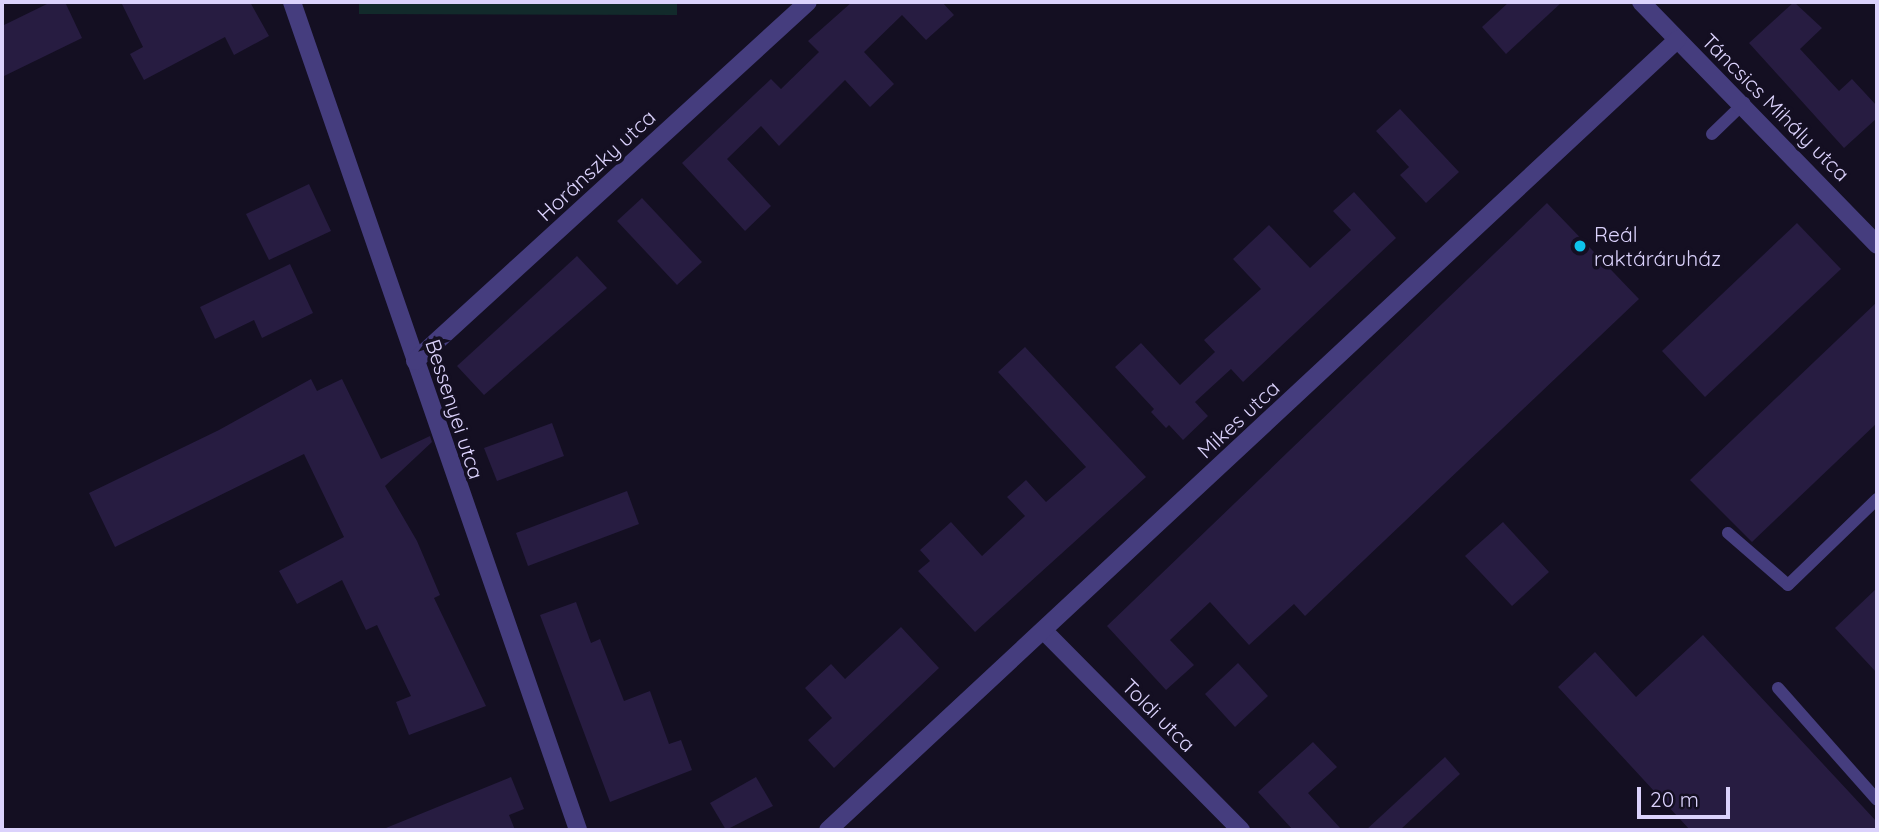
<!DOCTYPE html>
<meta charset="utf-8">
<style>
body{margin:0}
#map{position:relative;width:1879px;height:832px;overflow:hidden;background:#140f22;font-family:Quicksand,sans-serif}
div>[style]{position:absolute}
.green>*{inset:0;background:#122a2b}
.building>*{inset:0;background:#271c41}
.lane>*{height:12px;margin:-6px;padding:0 6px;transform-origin:6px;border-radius:6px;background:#453d7e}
.street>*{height:18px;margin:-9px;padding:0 9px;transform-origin:9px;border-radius:9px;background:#453d7e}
.dots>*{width:19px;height:19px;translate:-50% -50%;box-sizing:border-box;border:4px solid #140f22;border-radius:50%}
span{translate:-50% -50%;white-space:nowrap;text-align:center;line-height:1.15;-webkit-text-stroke:7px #140f22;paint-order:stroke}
.street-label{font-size:21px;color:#dbd2fc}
.poi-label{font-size:21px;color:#dbd2fc}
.left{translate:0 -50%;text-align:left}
.frame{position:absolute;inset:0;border:4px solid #dbd2fc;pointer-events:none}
.scale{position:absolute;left:1637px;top:787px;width:93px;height:32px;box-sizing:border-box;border:4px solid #dbd2fc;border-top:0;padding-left:9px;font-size:21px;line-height:24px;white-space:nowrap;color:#dbd2fc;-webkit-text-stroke:5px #140f22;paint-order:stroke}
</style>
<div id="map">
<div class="green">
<div style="clip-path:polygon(359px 2px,677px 2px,677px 15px,359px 14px)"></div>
</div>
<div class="building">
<div style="clip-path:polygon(51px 2px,65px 2px,82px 38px,2px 77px,2px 26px)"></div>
<div style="clip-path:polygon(121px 2px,250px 2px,269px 36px,234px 55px,225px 37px,144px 80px,130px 54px,143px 47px)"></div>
<div style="clip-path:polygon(852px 2px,942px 2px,954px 15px,926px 40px,902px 15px,864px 52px,894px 84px,870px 107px,845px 80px,779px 146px,761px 126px,727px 159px,771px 206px,745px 231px,682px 163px,771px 79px,781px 89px,819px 52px,808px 41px)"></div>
<div style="clip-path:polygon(1509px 2px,1562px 2px,1506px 54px,1482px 27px)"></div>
<div style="clip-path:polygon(1794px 2px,1822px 28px,1800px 49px,1839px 91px,1852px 79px,1877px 106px,1877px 118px,1844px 148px,1749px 43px)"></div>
<div style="clip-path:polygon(1400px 109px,1459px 172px,1426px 203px,1400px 175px,1409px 167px,1376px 131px)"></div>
<div style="clip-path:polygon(309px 184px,331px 231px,269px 260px,246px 214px)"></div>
<div style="clip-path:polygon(1354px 192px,1396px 238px,1243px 382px,1231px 369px,1195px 402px,1208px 416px,1183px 440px,1169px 425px,1166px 428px,1151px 412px,1154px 409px,1115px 367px,1141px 343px,1180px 385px,1215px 352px,1204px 340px,1261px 289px,1233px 259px,1269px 225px,1310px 268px,1351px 230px,1333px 211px)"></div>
<div style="clip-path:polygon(642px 198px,702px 262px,677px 285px,617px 221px)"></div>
<div style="clip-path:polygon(1547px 203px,1639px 299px,1305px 616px,1294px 604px,1249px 645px,1210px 602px,1170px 640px,1194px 665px,1166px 690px,1107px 626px)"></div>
<div style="clip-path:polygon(1797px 223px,1841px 269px,1705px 397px,1662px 351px)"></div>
<div style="clip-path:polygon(577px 256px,607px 288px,484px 395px,457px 366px)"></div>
<div style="clip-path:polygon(290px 264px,313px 313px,262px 338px,254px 320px,215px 339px,200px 307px)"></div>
<div style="clip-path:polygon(1877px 302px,1877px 423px,1752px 542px,1690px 480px)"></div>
<div style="clip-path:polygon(1025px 347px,1146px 477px,975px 632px,918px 571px,930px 561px,920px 550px,951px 522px,982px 556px,1025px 516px,1007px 497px,1026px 480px,1046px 502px,1086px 467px,998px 372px)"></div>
<div style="clip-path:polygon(311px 379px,317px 391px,342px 379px,381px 459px,430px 436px,432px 442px,385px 486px,417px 541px,440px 595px,434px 598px,486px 706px,409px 735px,396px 702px,411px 696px,377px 625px,366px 630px,342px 580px,297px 604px,279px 571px,344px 537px,304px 454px,115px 547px,89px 493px,219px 430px)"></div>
<div style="clip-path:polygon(552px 423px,564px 456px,497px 481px,484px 448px)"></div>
<div style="clip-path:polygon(627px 491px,639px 524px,528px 566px,516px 533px)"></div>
<div style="clip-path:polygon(1503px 522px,1549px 572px,1512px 606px,1465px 556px)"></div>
<div style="clip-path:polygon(1877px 588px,1877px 673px,1835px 628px)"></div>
<div style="clip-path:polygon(576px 602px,591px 643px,600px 639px,624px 701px,650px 691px,669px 744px,681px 740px,692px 770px,610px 802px,540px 615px)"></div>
<div style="clip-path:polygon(901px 627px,939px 668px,834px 768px,808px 740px,832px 718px,805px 688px,831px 664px,845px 679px)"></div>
<div style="clip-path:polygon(1703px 635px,1877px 822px,1877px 830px,1690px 830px,1558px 687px,1595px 652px,1636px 697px)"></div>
<div style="clip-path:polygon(1238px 663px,1268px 696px,1235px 727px,1205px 694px)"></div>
<div style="clip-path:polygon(1313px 742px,1337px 767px,1308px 793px,1342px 830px,1293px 830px,1258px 792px)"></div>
<div style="clip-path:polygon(1445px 757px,1460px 774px,1400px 830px,1366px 830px)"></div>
<div style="clip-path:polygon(511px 777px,524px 809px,509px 815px,515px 830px,381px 830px)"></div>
<div style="clip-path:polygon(756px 777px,773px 806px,726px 830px,710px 803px)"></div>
</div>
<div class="lane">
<div style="left:1712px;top:134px;width:45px;rotate:-44.1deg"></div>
<div style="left:1728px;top:533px;width:79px;rotate:40.9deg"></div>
<div style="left:1788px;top:585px;width:124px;rotate:-44deg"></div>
<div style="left:1778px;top:688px;width:149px;rotate:48.5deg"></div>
</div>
<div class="street">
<div style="left:292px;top:2px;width:876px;rotate:70.94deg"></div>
<div style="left:1641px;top:2px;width:339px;rotate:45.8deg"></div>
<div style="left:415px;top:361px;width:532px;rotate:-42.41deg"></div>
<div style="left:1044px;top:631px;width:280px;rotate:45.3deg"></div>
<div style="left:828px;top:830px;width:1160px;rotate:-42.94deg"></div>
</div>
<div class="dots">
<div style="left:1580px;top:246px;background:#0ec3ec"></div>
</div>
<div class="street-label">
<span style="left:1776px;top:107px;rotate:45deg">Táncsics Mihály utca</span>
<span style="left:596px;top:165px;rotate:-43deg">Horánszky utca</span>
<span style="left:455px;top:409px;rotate:72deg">Bessenyei utca</span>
<span style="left:1238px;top:419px;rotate:-43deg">Mikes utca</span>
<span style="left:1159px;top:715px;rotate:45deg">Toldi utca</span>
</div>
<div class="poi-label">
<span class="left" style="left:1594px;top:246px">Reál<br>raktáráruház</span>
</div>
<div class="frame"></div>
<div class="scale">20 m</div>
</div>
